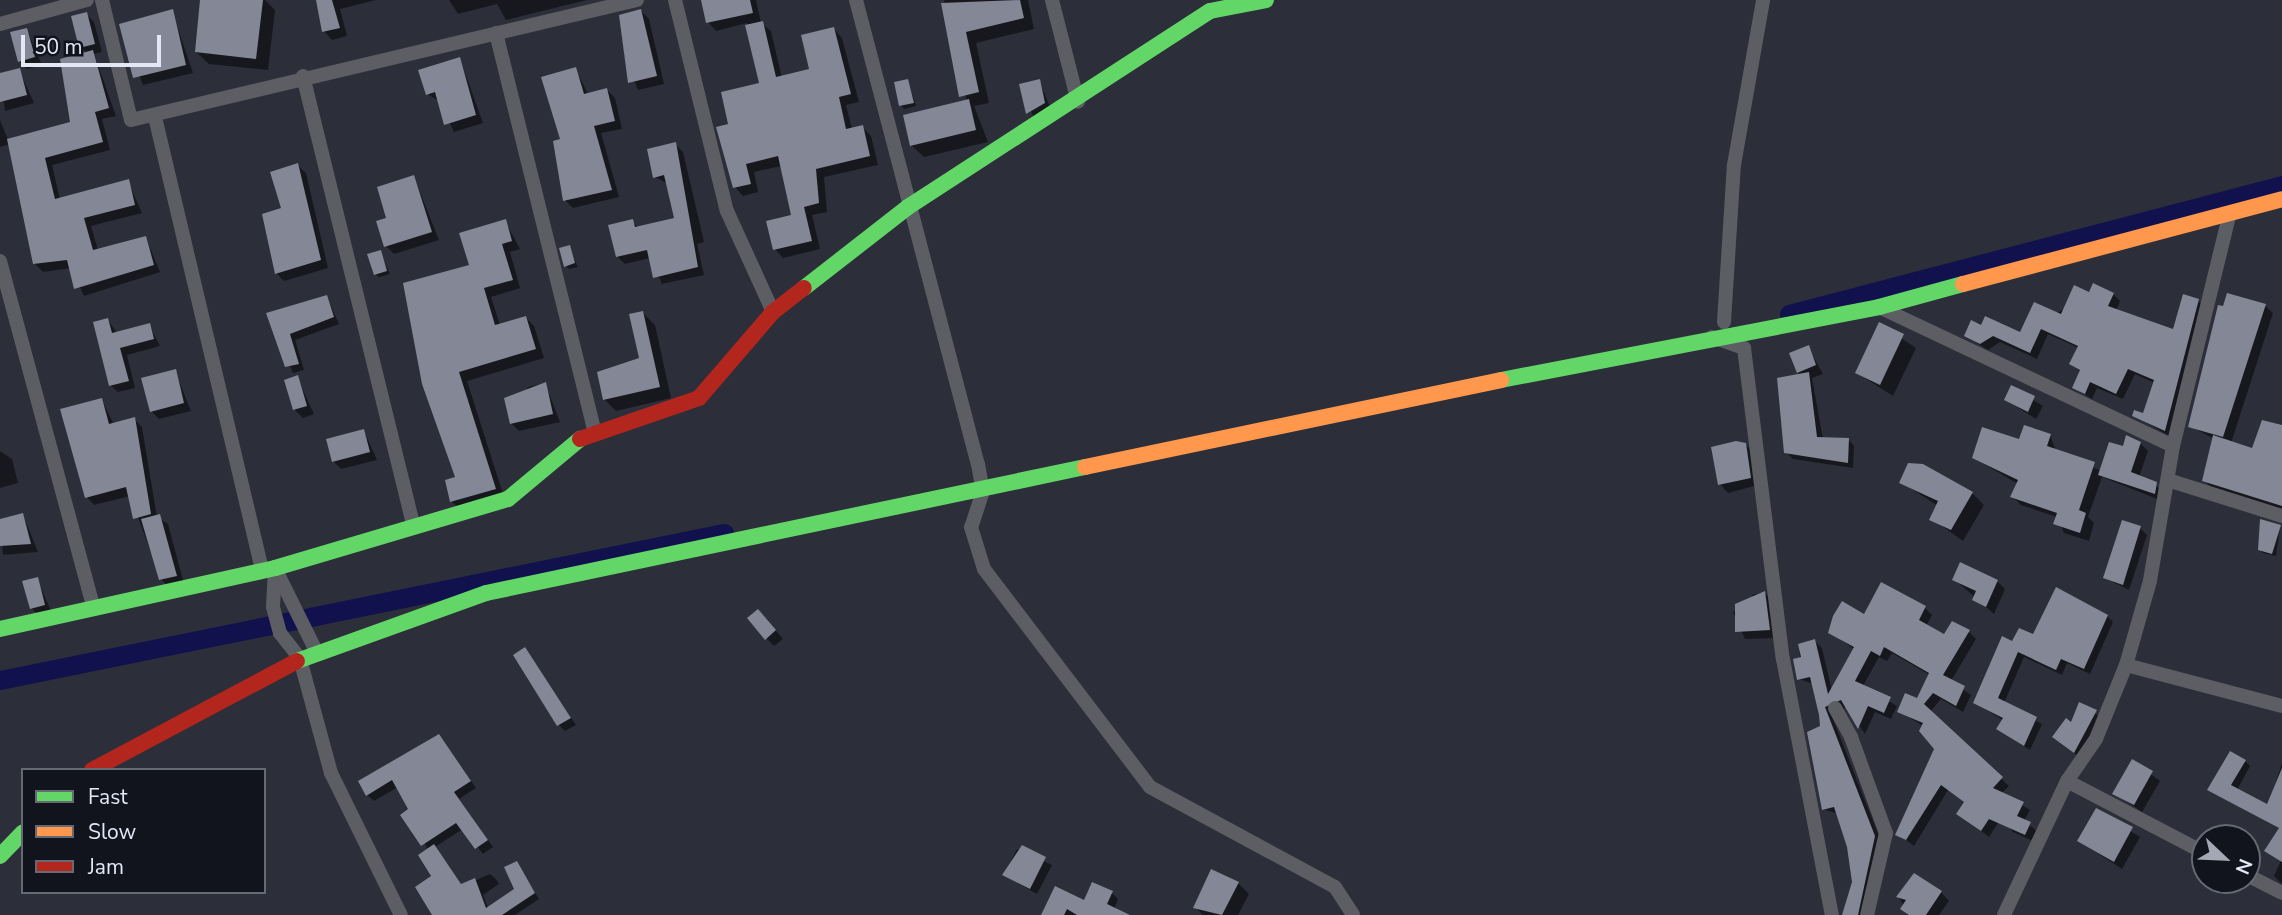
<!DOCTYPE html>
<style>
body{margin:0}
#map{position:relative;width:2282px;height:915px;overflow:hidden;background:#2c2e39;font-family:"Nunito Sans",sans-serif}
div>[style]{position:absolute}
.shadow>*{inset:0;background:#0007}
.canal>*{height:19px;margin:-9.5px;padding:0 9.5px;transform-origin:9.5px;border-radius:9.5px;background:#11114d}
.building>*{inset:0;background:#848795}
.street>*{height:14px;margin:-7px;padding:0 7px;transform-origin:7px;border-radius:7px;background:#5d5e64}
.fast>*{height:16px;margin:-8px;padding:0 8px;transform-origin:8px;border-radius:8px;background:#63d668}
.slow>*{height:16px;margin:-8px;padding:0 8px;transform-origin:8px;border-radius:8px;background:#ff974d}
.jam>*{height:16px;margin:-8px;padding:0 8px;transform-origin:8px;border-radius:8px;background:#b3261e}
span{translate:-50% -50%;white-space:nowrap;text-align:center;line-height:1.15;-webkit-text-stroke:7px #11141d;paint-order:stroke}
.legend{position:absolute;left:21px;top:768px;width:245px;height:126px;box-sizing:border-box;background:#11141d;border:2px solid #656974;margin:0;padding:9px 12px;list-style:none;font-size:21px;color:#e4e8f6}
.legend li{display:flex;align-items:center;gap:14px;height:35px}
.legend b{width:35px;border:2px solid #656974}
.north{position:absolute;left:2191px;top:824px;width:70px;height:70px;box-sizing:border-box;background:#11141d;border:2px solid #656974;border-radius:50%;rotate:113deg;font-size:19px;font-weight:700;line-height:28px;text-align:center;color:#e4e8f6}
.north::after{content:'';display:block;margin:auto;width:24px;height:32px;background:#a4a7b4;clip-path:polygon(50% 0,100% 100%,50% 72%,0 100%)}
.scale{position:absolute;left:21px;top:35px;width:140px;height:32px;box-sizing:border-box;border:4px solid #e4e8f6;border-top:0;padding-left:9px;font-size:21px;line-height:24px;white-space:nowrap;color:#e4e8f6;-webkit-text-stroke:5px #11141d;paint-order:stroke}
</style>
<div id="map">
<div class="shadow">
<div style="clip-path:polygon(202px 0,265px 0,275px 10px,268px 70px,209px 64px,196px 52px)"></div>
<div style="clip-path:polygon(317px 0,376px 0,340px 9px,347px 36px,332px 40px,324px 31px)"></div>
<div style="clip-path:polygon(449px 0,587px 0,506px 20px,497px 4px,458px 14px)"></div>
<div style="clip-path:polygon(706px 0,756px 0,761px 23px,771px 31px,782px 78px,812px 71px,834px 29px,842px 38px,859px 102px,846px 105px,852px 129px,862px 127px,871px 136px,878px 165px,824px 177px,827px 212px,812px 215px,820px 249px,783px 258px,775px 249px,793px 216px,781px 166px,754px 172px,758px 192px,743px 196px,735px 187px,730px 126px,761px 84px,747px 23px,716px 31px,708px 22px)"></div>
<div style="clip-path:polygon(944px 0,1028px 0,1034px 29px,976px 43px,989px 103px,974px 106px,988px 142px,924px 157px,911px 145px,967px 102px)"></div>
<div style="clip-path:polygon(172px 11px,193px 73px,143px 85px,121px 26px)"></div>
<div style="clip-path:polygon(641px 11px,649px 19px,664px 84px,638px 90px,624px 55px)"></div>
<div style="clip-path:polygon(86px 14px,94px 22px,102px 52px,94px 54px,116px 116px,102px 119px,110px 150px,52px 165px,60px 200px,128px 181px,142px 213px,91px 226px,98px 250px,146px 238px,160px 272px,84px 296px,71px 268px,43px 272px,35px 264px,10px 144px,0 147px,0 120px,8px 140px,72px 124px,88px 54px,81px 47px)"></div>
<div style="clip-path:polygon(27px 30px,42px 65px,27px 69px,19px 61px)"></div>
<div style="clip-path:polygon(460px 59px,483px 123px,454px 132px,439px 101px,427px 94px)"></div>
<div style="clip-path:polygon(575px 68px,588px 94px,607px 90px,615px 98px,622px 129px,601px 133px,619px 197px,573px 208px,565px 200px,562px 140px)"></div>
<div style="clip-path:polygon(19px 70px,34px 103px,5px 111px,0 75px)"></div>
<div style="clip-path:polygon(908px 81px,916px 106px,904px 109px,901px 105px)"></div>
<div style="clip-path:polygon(1039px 81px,1052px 111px,1035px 121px,1021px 86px)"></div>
<div style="clip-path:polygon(675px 144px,683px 152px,704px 242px,697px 244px,704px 275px,662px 284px,650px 258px,625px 264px,617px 256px,632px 221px,639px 228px,676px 219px,668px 184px,655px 177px)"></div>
<div style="clip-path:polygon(297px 165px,306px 173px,328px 268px,284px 281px,276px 273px,283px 210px)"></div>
<div style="clip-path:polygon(414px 177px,439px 240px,394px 254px,386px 246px,388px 219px)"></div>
<div style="clip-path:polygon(505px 221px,520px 249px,510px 252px,520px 288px,491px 297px,500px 325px,526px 318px,534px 326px,544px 358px,467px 381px,504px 497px,461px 510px,452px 502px,447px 481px,457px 479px,424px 383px,471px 266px)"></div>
<div style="clip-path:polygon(569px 247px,578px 267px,569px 269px,566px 266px)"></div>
<div style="clip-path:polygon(380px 252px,390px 274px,379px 277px,375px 274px)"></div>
<div style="clip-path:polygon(2090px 294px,2113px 294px,2120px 301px,2116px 311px,2174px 332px,2198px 301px,2205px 307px,2171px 437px,2134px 415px,2145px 415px,2155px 383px,2135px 374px,2123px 399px,2097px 388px,2092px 399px,2074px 387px,2081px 372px,2071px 364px,2079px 348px,2048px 334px,2037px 359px,2000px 342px,1988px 350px,1966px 336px,1982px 327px,2021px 334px)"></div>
<div style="clip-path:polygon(327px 297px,339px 324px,295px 340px,304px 370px,293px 373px,268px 314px)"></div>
<div style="clip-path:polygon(2265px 306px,2273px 313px,2231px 443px,2253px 450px,2282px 427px,2282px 511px,2211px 487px,2204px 480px,2214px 439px,2190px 426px)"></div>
<div style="clip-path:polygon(643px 313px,655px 325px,671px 398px,616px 411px,604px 399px,641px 359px)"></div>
<div style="clip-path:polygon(108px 320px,117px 333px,149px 325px,160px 346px,127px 355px,135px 388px,118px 392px,110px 385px)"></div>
<div style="clip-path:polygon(1880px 324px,1916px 348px,1893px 396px,1857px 373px)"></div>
<div style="clip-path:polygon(1808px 347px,1823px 374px,1812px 378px,1823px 439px,1848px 439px,1854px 446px,1853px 468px,1793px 459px,1786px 452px,1798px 372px)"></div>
<div style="clip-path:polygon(175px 371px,191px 411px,159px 419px,151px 411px)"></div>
<div style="clip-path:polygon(297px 377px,314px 414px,303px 418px,294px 409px)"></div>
<div style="clip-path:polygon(545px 383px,560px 422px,519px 431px,511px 423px,528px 387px)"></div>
<div style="clip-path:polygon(2012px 387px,2043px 406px,2036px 419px,2006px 400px)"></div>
<div style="clip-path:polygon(102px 400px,114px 425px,134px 419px,142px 427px,157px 517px,168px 524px,184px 584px,169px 587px,161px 579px,130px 496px,94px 505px,87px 497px)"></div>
<div style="clip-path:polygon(364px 431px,377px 460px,341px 469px,333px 461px)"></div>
<div style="clip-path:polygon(2050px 435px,2056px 451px,2101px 471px,2124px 448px,2140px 443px,2148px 451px,2139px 477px,2164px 491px,2162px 501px,2102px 477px,2088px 517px,2094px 523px,2089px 541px,2064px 533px,2057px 517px,2021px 505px,2012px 496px,2018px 484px,1974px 458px)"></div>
<div style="clip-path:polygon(1746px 445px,1754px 453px,1758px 485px,1728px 493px,1720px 484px)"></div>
<div style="clip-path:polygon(0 451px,12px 459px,18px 483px,0 488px)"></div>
<div style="clip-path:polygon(1901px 482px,1972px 493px,1984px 505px,1963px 541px,1932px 519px,1938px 506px)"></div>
<div style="clip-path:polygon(23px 515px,38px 552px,3px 555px,0 521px)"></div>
<div style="clip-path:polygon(2280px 527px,2276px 556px,2263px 553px,2259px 549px)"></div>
<div style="clip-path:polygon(2140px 528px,2147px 535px,2129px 590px,2105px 578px)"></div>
<div style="clip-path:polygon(37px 579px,52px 613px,40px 616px,31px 608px)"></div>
<div style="clip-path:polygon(1954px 579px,1997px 581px,2005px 589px,1994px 614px)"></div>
<div style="clip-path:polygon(1764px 592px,1772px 601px,1777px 638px,1745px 639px,1733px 612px,1753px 603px,1752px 595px)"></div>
<div style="clip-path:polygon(1925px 608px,1932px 615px,1926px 626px,1945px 637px,1969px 632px,1976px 639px,1951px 681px,1971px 695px,1963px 712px,1941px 699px,1930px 712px,2009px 786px,2002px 793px,2030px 810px,2024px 821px,2037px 831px,2033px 841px,2013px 832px,2002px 817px,1989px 837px,1958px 813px,1966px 803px,1948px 790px,1914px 846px,1898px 834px,1936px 749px,1923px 726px,1899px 711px,1918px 701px,1930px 675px,1892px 653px,1887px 661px,1879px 657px,1863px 686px,1897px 706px,1891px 719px,1875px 712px,1865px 734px,1847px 707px,1831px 714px,1882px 844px,1866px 915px,1847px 915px,1854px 882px,1849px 847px,1838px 814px,1823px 809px,1822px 727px,1813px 684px,1799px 679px,1800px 645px,1814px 641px,1822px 648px,1832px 691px,1854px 649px,1830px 632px,1864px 616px)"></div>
<div style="clip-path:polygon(2107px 616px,2113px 622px,2090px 674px,2067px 663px,2062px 675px,2024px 657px,2004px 703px,2042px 724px,2030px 750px,1998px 729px,2003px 720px,1975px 703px,2013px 643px)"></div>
<div style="clip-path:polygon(766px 619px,783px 639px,774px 646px,766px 638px)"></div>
<div style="clip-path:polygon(524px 649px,576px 725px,565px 731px,559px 725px)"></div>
<div style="clip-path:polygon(2080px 705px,2104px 719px,2083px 760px,2054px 737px,2072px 724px)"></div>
<div style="clip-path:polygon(445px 743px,476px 788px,459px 799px,493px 847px,483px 854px,463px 829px,435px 847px,462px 886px,490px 874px,496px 879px,499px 884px,483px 895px,488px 908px,516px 890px,517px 863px,539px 899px,515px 915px,434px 915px,428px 850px,398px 787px,374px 801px,367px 795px)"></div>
<div style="clip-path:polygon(2133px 761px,2160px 781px,2142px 812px,2114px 793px)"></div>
<div style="clip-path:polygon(2245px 761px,2250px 766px,2237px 790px,2268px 807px,2282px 763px,2282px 830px,2210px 789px)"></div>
<div style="clip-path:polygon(2097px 810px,2140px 837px,2122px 869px,2079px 841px)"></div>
<div style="clip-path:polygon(1017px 849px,1052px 865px,1037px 894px,1004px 875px)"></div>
<div style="clip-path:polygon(2282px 858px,2282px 884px,2274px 876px)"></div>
<div style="clip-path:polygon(1238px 883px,1249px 894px,1238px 915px,1203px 915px,1196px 908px)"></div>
<div style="clip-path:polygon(1941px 892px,1949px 901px,1939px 915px,1908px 915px,1899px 897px)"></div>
<div style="clip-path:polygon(1112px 893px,1118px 899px,1112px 915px,1043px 915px)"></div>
</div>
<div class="canal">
<div style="left:1789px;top:314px;width:510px;rotate:-14.66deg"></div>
<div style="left:0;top:680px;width:739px;rotate:-11.48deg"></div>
</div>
<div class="building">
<div style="clip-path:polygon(200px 0,263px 0,256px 59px,195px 52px)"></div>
<div style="clip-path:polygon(316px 0,332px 0,340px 28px,322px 32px)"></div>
<div style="clip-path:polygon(701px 0,750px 0,753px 13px,706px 23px)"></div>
<div style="clip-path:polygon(1020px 0,1024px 18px,966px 32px,979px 92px,959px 97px,941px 3px)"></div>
<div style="clip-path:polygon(173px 9px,186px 65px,133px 78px,119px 24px)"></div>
<div style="clip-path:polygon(641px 9px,657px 76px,628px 83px,619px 15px)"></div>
<div style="clip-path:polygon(87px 12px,95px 44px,79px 48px,71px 16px)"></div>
<div style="clip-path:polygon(763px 21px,776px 77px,809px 69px,801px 35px,834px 27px,851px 94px,839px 97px,846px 129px,863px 125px,870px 156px,816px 169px,819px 203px,804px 207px,812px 241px,773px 250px,766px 221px,791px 215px,778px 156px,746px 164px,751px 184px,733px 188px,716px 127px,728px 124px,721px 92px,759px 83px,745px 25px)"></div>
<div style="clip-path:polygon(27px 28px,35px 57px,18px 62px,10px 32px)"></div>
<div style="clip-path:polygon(93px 50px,109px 108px,95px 112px,103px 142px,45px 158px,55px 199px,129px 179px,135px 205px,84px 218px,93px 250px,146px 236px,154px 265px,74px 289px,67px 260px,33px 264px,7px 139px,70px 122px,60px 59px)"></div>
<div style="clip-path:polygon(460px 57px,476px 115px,444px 125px,435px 92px,426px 95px,418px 70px)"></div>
<div style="clip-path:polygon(576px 67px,584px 94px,607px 88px,615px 121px,594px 126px,612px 190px,563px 201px,553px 141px,560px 139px,541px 77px)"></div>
<div style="clip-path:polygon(20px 68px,27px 95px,0 102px,0 73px)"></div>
<div style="clip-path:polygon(908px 79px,914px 103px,899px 106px,894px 82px)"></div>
<div style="clip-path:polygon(1040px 79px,1045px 103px,1026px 114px,1019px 84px)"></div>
<div style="clip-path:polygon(969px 99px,976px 130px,910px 146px,903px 115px)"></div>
<div style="clip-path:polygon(676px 142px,698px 267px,653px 278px,647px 250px,616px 257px,608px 225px,633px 219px,635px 227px,674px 218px,664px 175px,653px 178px,647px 149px)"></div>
<div style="clip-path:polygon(298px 163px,321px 260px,275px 274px,262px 214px,281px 208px,270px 172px)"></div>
<div style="clip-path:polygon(414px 175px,432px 232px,384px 247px,376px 221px,386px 218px,377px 187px)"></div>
<div style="clip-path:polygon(506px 219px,512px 241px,502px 244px,513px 280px,484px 288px,495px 325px,526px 316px,536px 349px,459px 372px,496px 489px,450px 502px,445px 480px,455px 477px,422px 384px,403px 283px,469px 265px,459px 233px)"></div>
<div style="clip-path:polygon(570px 245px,575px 263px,564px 267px,559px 248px)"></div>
<div style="clip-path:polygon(381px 250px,387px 271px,374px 275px,367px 254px)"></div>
<div style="clip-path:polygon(2093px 283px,2114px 293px,2108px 306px,2173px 329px,2183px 294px,2199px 299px,2165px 431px,2132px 416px,2134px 410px,2143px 413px,2154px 380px,2128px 369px,2116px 394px,2090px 382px,2085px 394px,2072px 388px,2080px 370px,2069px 364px,2078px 346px,2041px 329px,2030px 353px,1993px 336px,1980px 344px,1964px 336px,1971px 320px,1981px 325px,1985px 316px,2020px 332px,2034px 302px,2061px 314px,2074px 285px,2089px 292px)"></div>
<div style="clip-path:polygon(2227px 293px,2266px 304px,2223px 437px,2188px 427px,2218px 305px,2223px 306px)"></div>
<div style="clip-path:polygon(327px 295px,334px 317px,290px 334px,299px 364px,285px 367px,266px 313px)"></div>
<div style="clip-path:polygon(643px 311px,660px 387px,603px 400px,597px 372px,639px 358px,629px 314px)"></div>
<div style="clip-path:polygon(108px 318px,112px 333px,150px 323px,154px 339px,120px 348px,129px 381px,109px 386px,93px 322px)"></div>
<div style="clip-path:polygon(1879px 322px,1904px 334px,1880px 385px,1855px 373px)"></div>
<div style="clip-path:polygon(1809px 345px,1816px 365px,1797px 373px,1789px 353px)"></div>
<div style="clip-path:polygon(176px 369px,184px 403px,150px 412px,141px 378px)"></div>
<div style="clip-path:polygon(1809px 372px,1817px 437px,1849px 438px,1848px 463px,1784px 453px,1777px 378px)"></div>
<div style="clip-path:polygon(298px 375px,307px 406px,293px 410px,284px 380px)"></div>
<div style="clip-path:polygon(546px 382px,553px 414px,510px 424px,504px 398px)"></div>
<div style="clip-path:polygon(2011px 385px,2035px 396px,2028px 412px,2004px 400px)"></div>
<div style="clip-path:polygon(102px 398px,109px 424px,135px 417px,151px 514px,133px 519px,126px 487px,85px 498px,60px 409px)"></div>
<div style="clip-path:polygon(2262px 420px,2282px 425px,2282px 506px,2202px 481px,2213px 435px,2252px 448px)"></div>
<div style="clip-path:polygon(2024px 425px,2051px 434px,2047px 446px,2095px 462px,2079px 510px,2086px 513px,2080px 533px,2053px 524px,2057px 513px,2010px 497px,2018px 480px,1972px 458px,1982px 427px,2019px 439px)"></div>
<div style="clip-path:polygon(364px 429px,370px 452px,332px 462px,326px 439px)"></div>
<div style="clip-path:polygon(2126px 435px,2141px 442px,2131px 472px,2157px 482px,2155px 494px,2098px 475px,2109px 442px,2123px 446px)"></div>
<div style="clip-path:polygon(1736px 441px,1746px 443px,1751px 478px,1718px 485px,1711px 447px)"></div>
<div style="clip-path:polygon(1908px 463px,1923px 464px,1973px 492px,1951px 530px,1929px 520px,1938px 501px,1899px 483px)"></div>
<div style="clip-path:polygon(23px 513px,31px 544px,0 546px,0 519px)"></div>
<div style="clip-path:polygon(160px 514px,177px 576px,159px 580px,141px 519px)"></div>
<div style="clip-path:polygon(2260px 519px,2281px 525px,2272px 554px,2258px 550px)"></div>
<div style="clip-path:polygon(2122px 520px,2141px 526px,2123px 585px,2103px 578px)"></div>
<div style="clip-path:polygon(1960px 562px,1998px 580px,1986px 607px,1972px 600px,1976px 591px,1952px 580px)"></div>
<div style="clip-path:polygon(38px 577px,45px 605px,30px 609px,22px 581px)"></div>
<div style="clip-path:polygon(1881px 582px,1926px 606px,1919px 620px,1944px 634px,1952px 621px,1970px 630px,1943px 675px,1965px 686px,1956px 706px,1933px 693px,1924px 704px,2003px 777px,1993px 788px,2024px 802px,2017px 816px,2031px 822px,2025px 835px,1989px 819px,1981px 831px,1956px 814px,1964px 802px,1941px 785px,1906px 840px,1895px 835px,1934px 749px,1919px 731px,1923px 723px,1897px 712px,1905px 693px,1917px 698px,1929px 673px,1884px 647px,1880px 656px,1871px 651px,1855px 681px,1891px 697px,1884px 713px,1868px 706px,1858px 729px,1841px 700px,1825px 707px,1875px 836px,1858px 915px,1842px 915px,1852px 882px,1847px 847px,1834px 807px,1822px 810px,1807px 732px,1820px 726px,1819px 715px,1810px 677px,1797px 680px,1793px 659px,1801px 657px,1798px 644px,1815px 639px,1828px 694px,1854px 647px,1828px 633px,1833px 616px,1842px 601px,1864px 614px)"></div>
<div style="clip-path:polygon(2056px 587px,2108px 615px,2084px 669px,2061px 659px,2056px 670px,2018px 652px,1998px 698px,2037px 717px,2024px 746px,1996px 729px,2003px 718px,1973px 703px,2002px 636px,2012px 641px,2019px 628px,2033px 634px)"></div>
<div style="clip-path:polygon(1765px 591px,1770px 630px,1735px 632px,1735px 604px)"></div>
<div style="clip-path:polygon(758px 609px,776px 630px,765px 640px,747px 618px)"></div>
<div style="clip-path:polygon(525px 647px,571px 718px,557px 726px,513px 655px)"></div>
<div style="clip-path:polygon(2079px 702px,2097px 710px,2074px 753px,2052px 737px,2066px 718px,2071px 722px)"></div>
<div style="clip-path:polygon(439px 734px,471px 781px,454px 792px,488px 840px,475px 849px,456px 823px,421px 846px,400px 815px,408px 809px,392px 780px,366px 796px,358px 781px)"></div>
<div style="clip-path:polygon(2230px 751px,2246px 760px,2231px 785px,2267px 804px,2282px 768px,2282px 862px,2264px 851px,2279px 828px,2207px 790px)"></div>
<div style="clip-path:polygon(2132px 759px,2153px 771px,2134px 805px,2112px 794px)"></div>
<div style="clip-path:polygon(2096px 808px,2133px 827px,2114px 862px,2077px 841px)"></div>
<div style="clip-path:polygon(434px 844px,461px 884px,475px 878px,486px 908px,514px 889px,504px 867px,517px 861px,535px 893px,502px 915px,432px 915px,415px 887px,431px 876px,418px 855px)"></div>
<div style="clip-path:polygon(1022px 845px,1046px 857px,1030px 889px,1002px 875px)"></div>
<div style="clip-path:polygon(1211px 869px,1239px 882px,1222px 915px,1193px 908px)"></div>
<div style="clip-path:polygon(1914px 873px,1942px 891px,1926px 915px,1909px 915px,1900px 909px,1906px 900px,1896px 897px)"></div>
<div style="clip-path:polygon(1092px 882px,1113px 891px,1107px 904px,1130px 915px,1077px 915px,1067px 909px,1064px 915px,1041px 915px,1055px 886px,1084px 900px)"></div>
</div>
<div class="street">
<div style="left:102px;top:0;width:123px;rotate:76.4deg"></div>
<div style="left:131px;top:120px;width:520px;rotate:-13.34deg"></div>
<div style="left:675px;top:0;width:217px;rotate:76.2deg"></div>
<div style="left:727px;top:211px;width:111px;rotate:65.5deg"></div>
<div style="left:856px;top:0;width:480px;rotate:75.3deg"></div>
<div style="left:978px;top:464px;width:27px;rotate:80deg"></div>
<div style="left:983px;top:491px;width:38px;rotate:108deg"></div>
<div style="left:971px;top:527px;width:44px;rotate:72.8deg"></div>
<div style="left:984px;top:569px;width:274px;rotate:52.7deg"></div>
<div style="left:1150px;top:787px;width:210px;rotate:28.4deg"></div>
<div style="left:1335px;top:887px;width:33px;rotate:57deg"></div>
<div style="left:1052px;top:0;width:105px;rotate:75.7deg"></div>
<div style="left:0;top:24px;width:90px;rotate:-15.4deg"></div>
<div style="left:496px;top:33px;width:411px;rotate:76.1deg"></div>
<div style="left:303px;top:76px;width:464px;rotate:76.2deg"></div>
<div style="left:155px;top:117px;width:466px;rotate:76.7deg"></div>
<div style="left:0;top:261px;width:357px;rotate:74.9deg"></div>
<div style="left:1879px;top:307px;width:325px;rotate:25.3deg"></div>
<div style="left:2173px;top:446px;width:137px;rotate:99.7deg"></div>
<div style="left:2150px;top:581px;width:87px;rotate:105.9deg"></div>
<div style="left:2126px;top:665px;width:80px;rotate:112.1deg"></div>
<div style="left:2096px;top:739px;width:51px;rotate:124.6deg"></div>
<div style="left:2067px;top:781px;width:148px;rotate:115.2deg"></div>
<div style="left:1724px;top:322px;width:157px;rotate:-86.4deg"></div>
<div style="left:1734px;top:165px;width:168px;rotate:-80deg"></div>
<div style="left:1712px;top:337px;width:34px;rotate:19deg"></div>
<div style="left:1744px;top:348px;width:313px;rotate:82.9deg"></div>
<div style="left:1783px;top:659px;width:261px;rotate:79.2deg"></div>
<div style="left:2173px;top:446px;width:240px;rotate:-76.3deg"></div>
<div style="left:2171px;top:481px;width:116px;rotate:17.5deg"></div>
<div style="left:275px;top:568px;width:39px;rotate:93deg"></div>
<div style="left:273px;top:607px;width:27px;rotate:75deg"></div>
<div style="left:280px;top:633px;width:33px;rotate:52deg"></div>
<div style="left:300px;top:659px;width:118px;rotate:74.8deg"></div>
<div style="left:331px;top:773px;width:158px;rotate:63.8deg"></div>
<div style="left:275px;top:568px;width:95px;rotate:63.7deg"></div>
<div style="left:2126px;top:665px;width:161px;rotate:14.7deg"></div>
<div style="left:1835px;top:708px;width:33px;rotate:61deg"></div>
<div style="left:1851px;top:737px;width:102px;rotate:70deg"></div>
<div style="left:1886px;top:833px;width:84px;rotate:103deg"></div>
<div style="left:2067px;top:781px;width:156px;rotate:27.6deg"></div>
<div style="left:2247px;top:875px;width:39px;rotate:27deg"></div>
</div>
<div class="fast">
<div style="left:804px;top:288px;width:132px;rotate:-37.9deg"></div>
<div style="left:908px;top:207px;width:360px;rotate:-33deg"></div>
<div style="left:1210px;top:11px;width:57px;rotate:-11.1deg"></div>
<div style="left:1501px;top:380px;width:385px;rotate:-10.9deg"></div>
<div style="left:1879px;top:307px;width:87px;rotate:-15.3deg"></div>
<div style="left:0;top:629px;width:282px;rotate:-12.5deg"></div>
<div style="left:275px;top:568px;width:243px;rotate:-16.5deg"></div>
<div style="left:508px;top:499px;width:94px;rotate:-39.8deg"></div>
<div style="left:297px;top:661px;width:201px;rotate:-19.8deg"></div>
<div style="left:486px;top:593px;width:612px;rotate:-11.88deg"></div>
<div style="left:0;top:856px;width:33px;rotate:-46deg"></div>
</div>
<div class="slow">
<div style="left:1963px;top:284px;width:330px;rotate:-14.9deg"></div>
<div style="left:1085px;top:467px;width:425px;rotate:-11.8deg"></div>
</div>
<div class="jam">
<div style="left:580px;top:439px;width:126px;rotate:-19deg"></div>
<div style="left:699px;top:398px;width:113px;rotate:-49.3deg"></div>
<div style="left:773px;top:312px;width:39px;rotate:-38deg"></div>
<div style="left:92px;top:770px;width:232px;rotate:-28deg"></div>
</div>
<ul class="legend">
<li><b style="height:9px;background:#63d668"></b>Fast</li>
<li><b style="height:9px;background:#ff974d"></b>Slow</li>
<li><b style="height:9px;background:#b3261e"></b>Jam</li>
</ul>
<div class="north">N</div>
<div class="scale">50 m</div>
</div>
